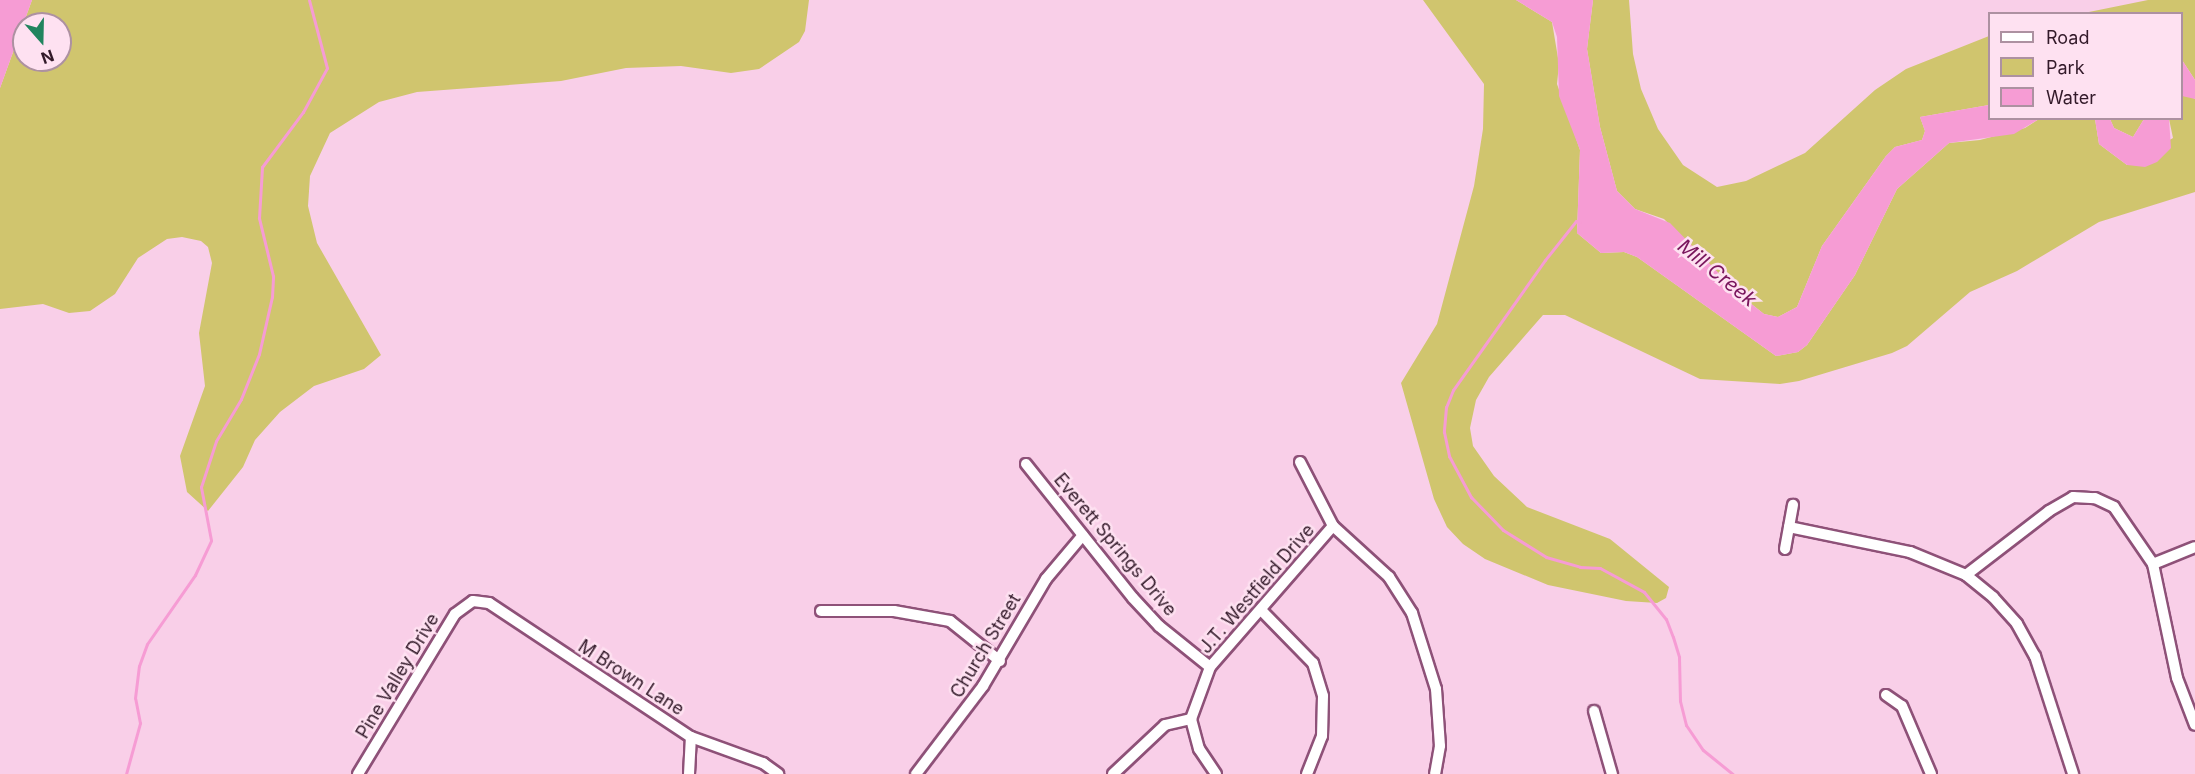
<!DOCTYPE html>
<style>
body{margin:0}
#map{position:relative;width:2195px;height:774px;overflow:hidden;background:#f9cfe8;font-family:Inter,sans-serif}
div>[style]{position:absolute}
.green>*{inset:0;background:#d0c56e}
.water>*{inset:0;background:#f69cd4}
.stream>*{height:3px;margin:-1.5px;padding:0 1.5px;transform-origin:1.5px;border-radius:1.5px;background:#f69cd4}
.roads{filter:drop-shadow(2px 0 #8e5178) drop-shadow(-2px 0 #8e5178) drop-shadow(0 2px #8e5178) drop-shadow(0 -2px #8e5178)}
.minor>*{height:10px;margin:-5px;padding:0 5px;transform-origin:5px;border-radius:5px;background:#fff}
span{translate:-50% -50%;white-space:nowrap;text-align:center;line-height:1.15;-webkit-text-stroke:5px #fee1f1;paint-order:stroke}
.street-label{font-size:18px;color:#331a2a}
.water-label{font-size:20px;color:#79155c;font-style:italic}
.legend{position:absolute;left:1988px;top:12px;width:195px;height:108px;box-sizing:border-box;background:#fee1f1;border:2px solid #ad91a1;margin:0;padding:8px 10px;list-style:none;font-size:18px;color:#331a2a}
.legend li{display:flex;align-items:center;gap:12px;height:30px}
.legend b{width:30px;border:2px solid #ad91a1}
.north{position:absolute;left:12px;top:12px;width:60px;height:60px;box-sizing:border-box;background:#fee1f1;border:2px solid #ad91a1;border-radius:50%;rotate:160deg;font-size:16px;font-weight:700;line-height:24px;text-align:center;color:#331a2a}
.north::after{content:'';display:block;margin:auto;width:21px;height:27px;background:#21845e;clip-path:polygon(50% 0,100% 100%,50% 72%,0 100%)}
</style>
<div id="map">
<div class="green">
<div style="clip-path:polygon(evenodd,32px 0,809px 0,805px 31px,799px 42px,759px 69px,731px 73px,681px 66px,626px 68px,561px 81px,417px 92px,379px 102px,330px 133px,310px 176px,308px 206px,317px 243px,381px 355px,364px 369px,314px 386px,280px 412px,255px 440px,243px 467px,208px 511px,187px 492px,180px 456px,205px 386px,199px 333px,212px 263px,208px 247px,201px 241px,182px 237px,167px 239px,138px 258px,115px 294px,90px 311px,69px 313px,43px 304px,0 309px,0 88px,32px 0,24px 24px,60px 24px,60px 60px,24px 60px,24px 24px)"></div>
<div style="clip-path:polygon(1423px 0,1516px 0,1552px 22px,1559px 64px,1557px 84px,1580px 150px,1577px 233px,1601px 253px,1624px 252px,1637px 257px,1776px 356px,1798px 352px,1807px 345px,1855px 275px,1897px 189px,1949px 143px,1980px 140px,2025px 128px,2039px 119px,2095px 119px,2099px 144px,2127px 165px,2173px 138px,2169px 119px,2182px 118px,2182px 96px,2190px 96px,2195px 99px,2195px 192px,2099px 222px,2017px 271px,1970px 292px,1907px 346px,1892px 353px,1799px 381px,1780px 384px,1700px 379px,1565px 315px,1543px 315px,1489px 377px,1476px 400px,1470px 428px,1473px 446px,1494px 476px,1527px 507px,1610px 539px,1669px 587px,1666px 598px,1657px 603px,1626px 601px,1548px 585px,1485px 559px,1463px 544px,1447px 527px,1434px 499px,1401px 383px,1437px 324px,1474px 186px,1483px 129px,1484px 84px)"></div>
<div style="clip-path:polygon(1593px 0,1629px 0,1633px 54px,1641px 89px,1658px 129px,1683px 165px,1717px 187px,1746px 181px,1805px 153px,1875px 90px,1906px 69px,1989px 36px,1989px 105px,1920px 117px,1925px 131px,1922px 140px,1895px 147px,1886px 156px,1822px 246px,1797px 307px,1778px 317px,1764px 314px,1740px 295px,1664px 219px,1635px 209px,1617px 191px,1600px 127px,1587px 49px)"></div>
<div style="clip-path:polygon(2148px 0,2195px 0,2195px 80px,2182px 60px,2182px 14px,2079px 14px)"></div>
<div style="clip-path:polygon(2110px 119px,2144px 119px,2133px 137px,2114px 128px)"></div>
</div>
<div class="water">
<div style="clip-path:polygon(0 0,32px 0,0 88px)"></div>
<div style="clip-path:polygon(1516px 0,1593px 0,1587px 49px,1600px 127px,1617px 191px,1635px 209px,1670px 223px,1740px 295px,1764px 314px,1778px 317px,1797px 307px,1822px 246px,1886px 156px,1895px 147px,1922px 140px,1925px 131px,1920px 117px,1989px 105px,1990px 118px,2039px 119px,2014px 134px,1949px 143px,1897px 189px,1855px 275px,1807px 345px,1798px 352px,1776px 356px,1637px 257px,1624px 252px,1601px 253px,1577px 233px,1580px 150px,1559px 96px,1557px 37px,1552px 22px)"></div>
<div style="clip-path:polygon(2182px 60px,2195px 80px,2195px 99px,2182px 96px)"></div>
<div style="clip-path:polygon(2095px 119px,2110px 119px,2114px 128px,2133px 137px,2144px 119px,2169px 119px,2171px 148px,2157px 162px,2145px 167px,2127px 165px,2099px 144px)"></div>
</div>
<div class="stream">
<div style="left:1580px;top:222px;width:4px;rotate:-166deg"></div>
<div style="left:1576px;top:221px;width:50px;rotate:128.5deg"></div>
<div style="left:1545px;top:260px;width:159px;rotate:125.3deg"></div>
<div style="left:1453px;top:390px;width:18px;rotate:112deg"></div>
<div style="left:1446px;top:407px;width:25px;rotate:95deg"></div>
<div style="left:1444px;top:432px;width:25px;rotate:78deg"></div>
<div style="left:1449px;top:456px;width:47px;rotate:61.8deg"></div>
<div style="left:1471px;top:497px;width:46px;rotate:45.9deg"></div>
<div style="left:1503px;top:530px;width:51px;rotate:32.1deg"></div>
<div style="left:1546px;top:557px;width:35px;rotate:16deg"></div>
<div style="left:1580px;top:567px;width:20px;rotate:3deg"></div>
<div style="left:1600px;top:568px;width:50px;rotate:28.6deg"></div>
<div style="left:1644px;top:592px;width:35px;rotate:51deg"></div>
<div style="left:1666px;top:619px;width:19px;rotate:69deg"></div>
<div style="left:1673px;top:637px;width:21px;rotate:73deg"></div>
<div style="left:1679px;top:657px;width:44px;rotate:88.7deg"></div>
<div style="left:1680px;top:701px;width:25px;rotate:76deg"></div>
<div style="left:1686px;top:725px;width:30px;rotate:56deg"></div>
<div style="left:1703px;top:750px;width:38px;rotate:39deg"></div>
<div style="left:126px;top:774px;width:53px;rotate:-74.6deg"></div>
<div style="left:140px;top:723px;width:25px;rotate:-101deg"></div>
<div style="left:135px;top:698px;width:32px;rotate:-83deg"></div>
<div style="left:139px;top:666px;width:23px;rotate:-70deg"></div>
<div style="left:147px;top:644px;width:84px;rotate:-55.2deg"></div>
<div style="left:195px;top:575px;width:38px;rotate:-65deg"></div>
<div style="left:211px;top:540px;width:54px;rotate:-100.7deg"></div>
<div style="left:201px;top:487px;width:48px;rotate:-71.9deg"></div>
<div style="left:216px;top:441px;width:49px;rotate:-59.2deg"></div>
<div style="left:241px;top:399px;width:48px;rotate:-68.2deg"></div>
<div style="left:259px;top:354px;width:58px;rotate:-77.2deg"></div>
<div style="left:272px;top:297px;width:21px;rotate:-87deg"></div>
<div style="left:273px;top:276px;width:60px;rotate:-103.6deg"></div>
<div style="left:259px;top:218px;width:51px;rotate:-86.6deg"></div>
<div style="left:262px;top:167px;width:69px;rotate:-53.3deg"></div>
<div style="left:303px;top:112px;width:50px;rotate:-61.4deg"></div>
<div style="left:327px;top:68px;width:70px;rotate:-104.8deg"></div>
</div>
<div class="roads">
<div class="minor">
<div style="left:1300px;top:462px;width:72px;rotate:62.7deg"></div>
<div style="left:1333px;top:526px;width:76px;rotate:42.3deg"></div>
<div style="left:1389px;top:577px;width:43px;rotate:57.4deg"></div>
<div style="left:1412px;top:613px;width:80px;rotate:72.5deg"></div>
<div style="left:1436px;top:689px;width:57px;rotate:86deg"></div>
<div style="left:1440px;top:746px;width:28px;rotate:100deg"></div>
<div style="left:1026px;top:464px;width:171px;rotate:51.4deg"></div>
<div style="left:1133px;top:598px;width:38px;rotate:47deg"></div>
<div style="left:1159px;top:626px;width:65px;rotate:38.8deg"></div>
<div style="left:1789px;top:527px;width:124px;rotate:11.7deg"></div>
<div style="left:1910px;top:552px;width:61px;rotate:22.3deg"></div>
<div style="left:1966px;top:575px;width:35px;rotate:39deg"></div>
<div style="left:1993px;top:597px;width:36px;rotate:48deg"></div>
<div style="left:2017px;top:624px;width:37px;rotate:61deg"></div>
<div style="left:2035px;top:656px;width:124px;rotate:72.1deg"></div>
<div style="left:1785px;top:549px;width:45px;rotate:-79.7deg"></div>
<div style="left:2153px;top:564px;width:45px;rotate:-22deg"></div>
<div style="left:1966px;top:575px;width:105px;rotate:-37.6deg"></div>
<div style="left:2049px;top:511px;width:28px;rotate:-30deg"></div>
<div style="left:2073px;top:497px;width:22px;rotate:3deg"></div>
<div style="left:2095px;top:498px;width:21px;rotate:25deg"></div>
<div style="left:2114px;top:507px;width:69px;rotate:55.6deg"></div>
<div style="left:2153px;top:564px;width:116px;rotate:78.1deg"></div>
<div style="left:2177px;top:678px;width:50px;rotate:69deg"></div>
<div style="left:821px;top:611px;width:73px"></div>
<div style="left:894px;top:611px;width:57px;rotate:10.1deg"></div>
<div style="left:950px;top:621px;width:64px;rotate:38.7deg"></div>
<div style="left:1262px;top:611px;width:73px;rotate:45.6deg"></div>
<div style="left:1313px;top:663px;width:34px;rotate:73deg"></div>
<div style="left:1323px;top:696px;width:40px;rotate:91.4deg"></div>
<div style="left:1322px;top:736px;width:41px;rotate:111.5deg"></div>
<div style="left:1886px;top:695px;width:19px;rotate:35deg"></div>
<div style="left:1902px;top:706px;width:74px;rotate:66.9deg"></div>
<div style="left:1594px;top:711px;width:66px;rotate:74.1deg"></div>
<div style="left:358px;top:774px;width:187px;rotate:-58.8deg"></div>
<div style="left:455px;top:614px;width:22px;rotate:-36deg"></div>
<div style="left:473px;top:601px;width:16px;rotate:7deg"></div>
<div style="left:489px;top:603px;width:242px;rotate:33.6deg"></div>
<div style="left:691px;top:737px;width:77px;rotate:19.9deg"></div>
<div style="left:763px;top:763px;width:19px;rotate:36deg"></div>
<div style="left:689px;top:774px;width:37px;rotate:-87deg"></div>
<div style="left:916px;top:774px;width:111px;rotate:-52.7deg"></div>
<div style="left:983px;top:686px;width:124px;rotate:-59.5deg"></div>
<div style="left:1046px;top:579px;width:57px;rotate:-49.9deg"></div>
<div style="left:1113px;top:774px;width:71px;rotate:-43.3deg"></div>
<div style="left:1165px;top:725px;width:27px;rotate:-13deg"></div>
<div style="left:1216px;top:774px;width:30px;rotate:-124deg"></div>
<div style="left:1199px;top:749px;width:31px;rotate:-105deg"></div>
<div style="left:1191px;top:719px;width:55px;rotate:-69.9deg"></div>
<div style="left:1210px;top:667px;width:187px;rotate:-48.9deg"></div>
</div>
</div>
<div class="street-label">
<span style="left:1115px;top:545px;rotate:50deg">Everett Springs Drive</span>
<span style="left:1257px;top:589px;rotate:-49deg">J.T. Westfield Drive</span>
<span style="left:986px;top:646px;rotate:-59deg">Church Street</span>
<span style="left:398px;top:676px;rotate:-59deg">Pine Valley Drive</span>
<span style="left:631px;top:678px;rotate:33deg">M Brown Lane</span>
</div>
<div class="water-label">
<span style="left:1717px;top:273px;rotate:39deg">Mill Creek</span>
</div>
<ul class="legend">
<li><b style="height:8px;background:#fff"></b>Road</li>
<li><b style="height:16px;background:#d0c56e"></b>Park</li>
<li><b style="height:16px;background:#f69cd4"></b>Water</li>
</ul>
<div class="north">N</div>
</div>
